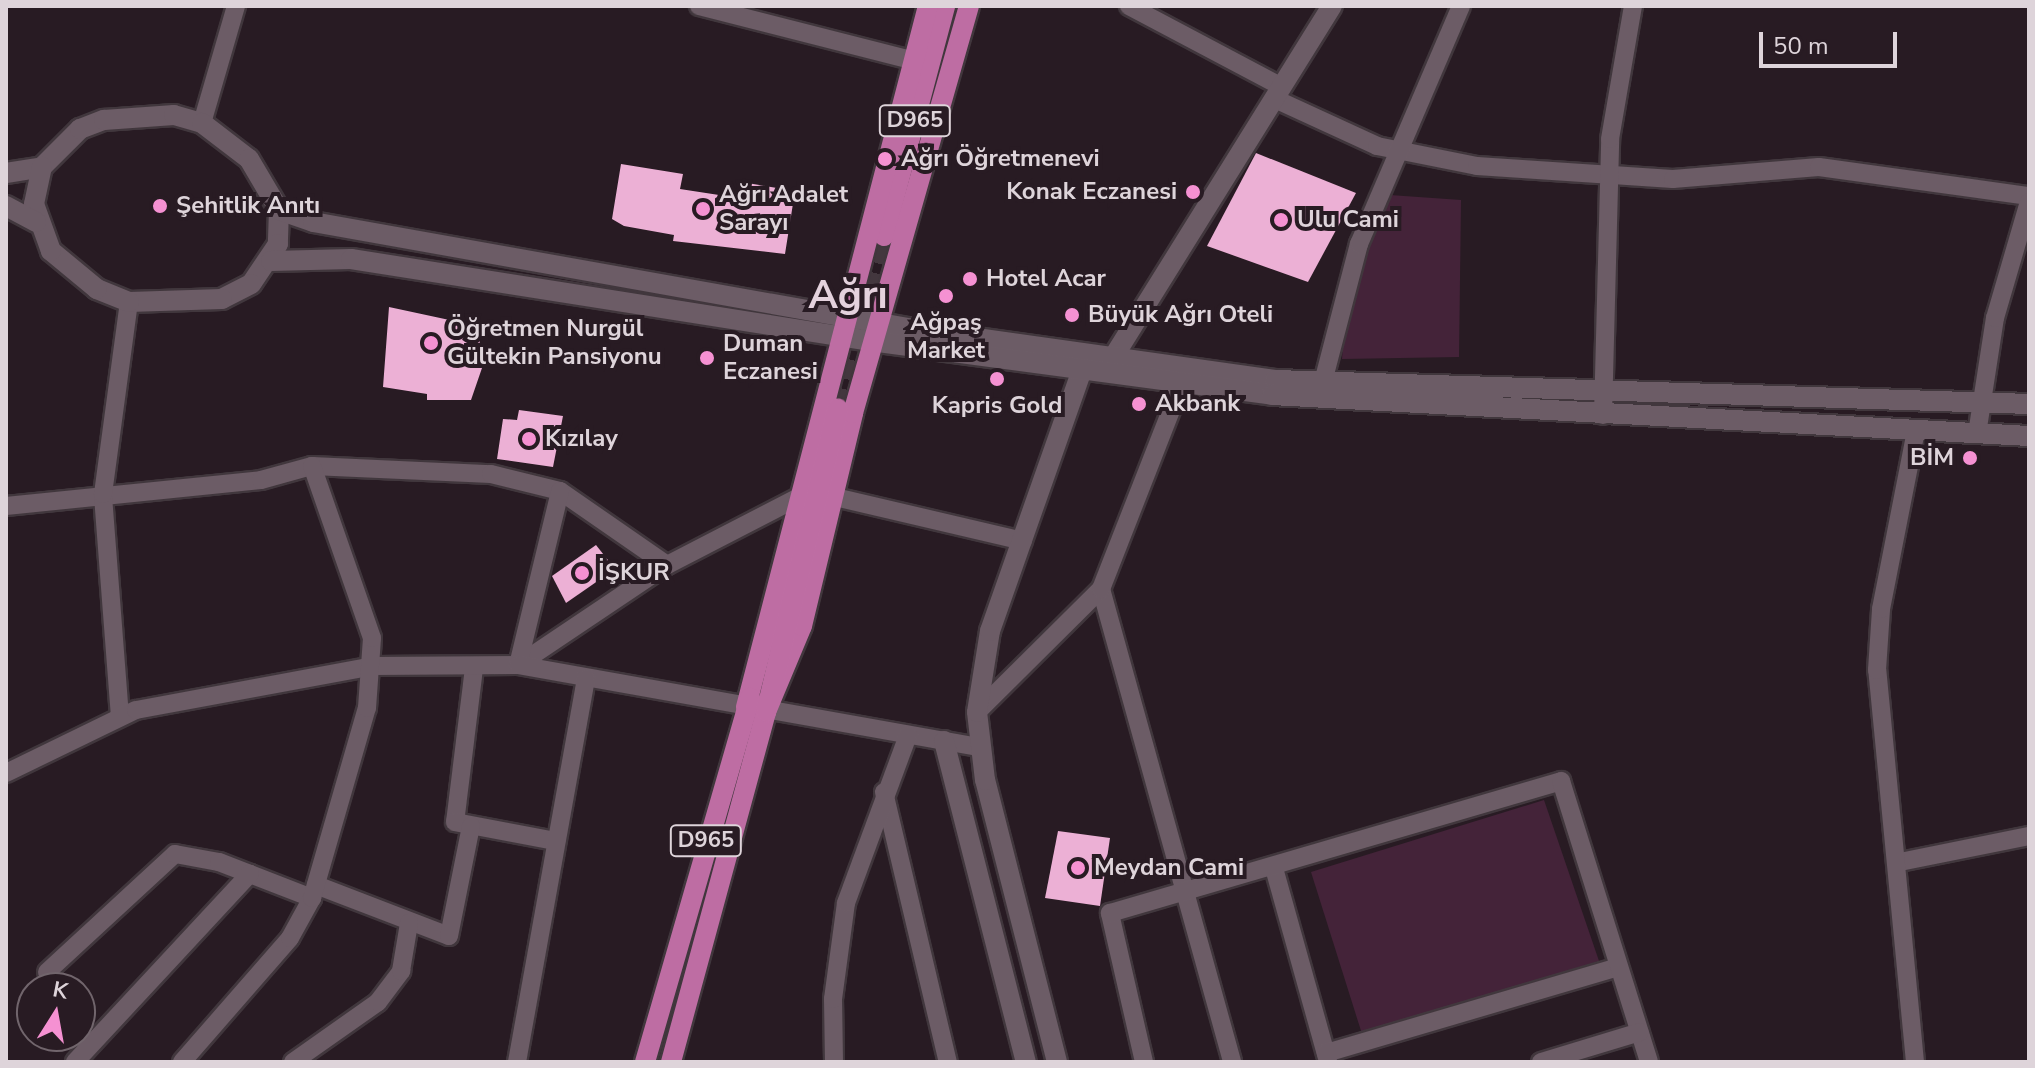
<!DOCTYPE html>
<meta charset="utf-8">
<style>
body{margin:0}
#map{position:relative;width:2035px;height:1068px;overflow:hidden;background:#281b23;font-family:"Nunito Sans",sans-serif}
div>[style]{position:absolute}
.green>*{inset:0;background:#442339}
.building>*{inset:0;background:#ecb0d5}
.primary-tunnel>*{height:20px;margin-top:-10px;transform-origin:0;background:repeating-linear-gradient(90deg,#43373e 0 20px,transparent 0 30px)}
.roads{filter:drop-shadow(2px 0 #41373d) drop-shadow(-2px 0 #41373d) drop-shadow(0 2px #41373d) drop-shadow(0 -2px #41373d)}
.minor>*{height:18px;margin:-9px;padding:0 9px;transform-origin:9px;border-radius:9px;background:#6c5c66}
.tertiary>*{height:20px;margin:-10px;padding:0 10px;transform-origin:10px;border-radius:10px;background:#6c5c66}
.secondary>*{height:20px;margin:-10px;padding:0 10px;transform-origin:10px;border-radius:10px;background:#6c5c66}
.primary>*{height:20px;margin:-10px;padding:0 10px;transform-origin:10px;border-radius:10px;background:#be6da3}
.dots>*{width:22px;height:22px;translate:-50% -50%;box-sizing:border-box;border:4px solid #281b23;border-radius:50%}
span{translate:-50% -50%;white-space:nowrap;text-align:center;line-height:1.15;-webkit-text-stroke:8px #281b23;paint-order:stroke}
.shield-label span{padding:2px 6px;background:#281b23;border:2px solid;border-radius:6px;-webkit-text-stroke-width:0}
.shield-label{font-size:22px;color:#ded4da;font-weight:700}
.poi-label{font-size:24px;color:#ded4da;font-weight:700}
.left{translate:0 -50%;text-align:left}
.right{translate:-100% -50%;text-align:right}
.town-label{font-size:40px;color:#e4d2dd;font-weight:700}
.frame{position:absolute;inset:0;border:8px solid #ded4da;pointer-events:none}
.north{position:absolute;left:16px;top:972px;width:80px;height:80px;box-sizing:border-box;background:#281b23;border:2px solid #71656c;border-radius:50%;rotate:11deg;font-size:22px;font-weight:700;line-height:32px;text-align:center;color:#ded4da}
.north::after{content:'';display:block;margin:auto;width:28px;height:36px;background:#f591d2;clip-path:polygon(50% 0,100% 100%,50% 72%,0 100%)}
.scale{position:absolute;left:1759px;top:32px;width:138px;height:36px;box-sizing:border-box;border:4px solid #ded4da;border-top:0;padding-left:10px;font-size:24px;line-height:28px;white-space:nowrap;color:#ded4da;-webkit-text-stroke:6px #281b23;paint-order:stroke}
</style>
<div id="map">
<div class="green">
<div style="clip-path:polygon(1390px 195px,1461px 200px,1459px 357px,1342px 359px,1347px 289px)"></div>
<div style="clip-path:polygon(1544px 800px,1599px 961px,1362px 1034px,1311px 872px)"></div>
</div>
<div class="building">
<div style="clip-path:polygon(1256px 153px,1356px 193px,1308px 282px,1207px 246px)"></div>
<div style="clip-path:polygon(621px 164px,683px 174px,680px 189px,745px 199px,747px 183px,795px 191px,785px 254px,673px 241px,674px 235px,624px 226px,612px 219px)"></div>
<div style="clip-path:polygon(389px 307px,482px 327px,476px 367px,482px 368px,471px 400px,427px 400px,427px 394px,383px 387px)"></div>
<div style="clip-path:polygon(519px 410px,563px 416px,553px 467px,497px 459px,503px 419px,517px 420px)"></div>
<div style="clip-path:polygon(596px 545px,615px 569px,566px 603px,552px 576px)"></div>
<div style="clip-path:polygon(1058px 831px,1110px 838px,1100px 906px,1045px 898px)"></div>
</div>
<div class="primary-tunnel">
<div style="left:838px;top:408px;width:178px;rotate:-75deg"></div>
</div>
<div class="roads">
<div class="minor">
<div style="left:699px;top:6px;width:222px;rotate:14.3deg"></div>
<div style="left:1129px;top:6px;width:173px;rotate:27.9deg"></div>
<div style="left:1275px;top:99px;width:112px;rotate:24.7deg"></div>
<div style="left:1377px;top:146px;width:102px;rotate:11.3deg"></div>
<div style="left:1477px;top:166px;width:196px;rotate:3.8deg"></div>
<div style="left:1673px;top:179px;width:146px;rotate:-4.7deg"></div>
<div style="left:1819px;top:167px;width:212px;rotate:7.9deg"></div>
<div style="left:202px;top:123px;width:122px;rotate:-73.8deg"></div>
<div style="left:1323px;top:382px;width:143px;rotate:-75.4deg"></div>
<div style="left:1359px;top:244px;width:259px;rotate:-66.8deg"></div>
<div style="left:1603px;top:415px;width:276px;rotate:-88.5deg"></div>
<div style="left:1610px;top:139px;width:135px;rotate:-80.2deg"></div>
<div style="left:1977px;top:434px;width:117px;rotate:-81.2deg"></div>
<div style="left:1995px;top:318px;width:121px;rotate:-73.7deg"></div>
<div style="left:831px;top:496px;width:197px;rotate:13.2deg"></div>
<div style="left:6px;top:506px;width:256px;rotate:-5.8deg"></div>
<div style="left:261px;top:480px;width:53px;rotate:-15.4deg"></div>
<div style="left:312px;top:466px;width:179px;rotate:2.6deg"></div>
<div style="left:491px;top:474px;width:71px;rotate:13.8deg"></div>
<div style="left:560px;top:491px;width:130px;rotate:34.7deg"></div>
<div style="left:1101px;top:589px;width:491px;rotate:74.5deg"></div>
<div style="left:518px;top:665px;width:179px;rotate:-33.9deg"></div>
<div style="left:667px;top:565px;width:146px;rotate:-27.3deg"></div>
<div style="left:518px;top:665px;width:179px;rotate:-76.4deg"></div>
<div style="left:474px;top:668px;width:155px;rotate:97deg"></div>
<div style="left:455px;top:822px;width:103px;rotate:10.7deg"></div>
<div style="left:977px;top:712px;width:175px;rotate:-44.8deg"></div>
<div style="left:1101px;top:589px;width:219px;rotate:-68.6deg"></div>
<div style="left:120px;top:717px;width:224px;rotate:-94.4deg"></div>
<div style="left:103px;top:494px;width:194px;rotate:-82.3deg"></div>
<div style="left:6px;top:773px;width:144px;rotate:-25.9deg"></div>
<div style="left:136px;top:710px;width:241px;rotate:-10.5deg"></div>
<div style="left:373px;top:666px;width:145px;rotate:-0.4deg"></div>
<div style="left:518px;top:665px;width:468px;rotate:10.1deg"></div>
<div style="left:884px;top:792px;width:277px;rotate:76.7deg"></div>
<div style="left:1900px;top:862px;width:132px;rotate:-11.4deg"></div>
<div style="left:1274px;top:868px;width:201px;rotate:74.4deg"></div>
<div style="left:316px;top:885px;width:142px;rotate:21deg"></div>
<div style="left:449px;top:936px;width:112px;rotate:-78.7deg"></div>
<div style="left:47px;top:972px;width:174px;rotate:-42.7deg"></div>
<div style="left:175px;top:854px;width:45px;rotate:10.3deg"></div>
<div style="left:219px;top:862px;width:100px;rotate:21.2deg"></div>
<div style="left:1326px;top:1053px;width:305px;rotate:-16.4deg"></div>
<div style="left:75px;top:1062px;width:257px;rotate:-47.1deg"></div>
<div style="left:182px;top:1062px;width:164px;rotate:-48.9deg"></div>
<div style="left:290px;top:938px;width:46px;rotate:-61.2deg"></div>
<div style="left:312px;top:898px;width:198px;rotate:-73.9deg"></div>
<div style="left:367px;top:708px;width:70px;rotate:-85.9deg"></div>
<div style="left:372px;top:638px;width:182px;rotate:-109.2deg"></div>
<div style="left:293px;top:1062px;width:104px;rotate:-35.2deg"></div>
<div style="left:378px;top:1002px;width:39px;rotate:-53deg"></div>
<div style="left:401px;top:971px;width:49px;rotate:-80.5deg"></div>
<div style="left:517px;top:1062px;width:390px;rotate:-79.8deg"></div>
<div style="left:834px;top:1062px;width:63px;rotate:-90.9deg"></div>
<div style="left:833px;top:999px;width:97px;rotate:-82.3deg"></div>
<div style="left:846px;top:903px;width:179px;rotate:-69.7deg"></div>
<div style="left:1144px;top:1062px;width:153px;rotate:-102.9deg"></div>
<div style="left:1110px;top:913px;width:470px;rotate:-16.3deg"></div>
<div style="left:1561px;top:781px;width:294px;rotate:72.6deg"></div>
<div style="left:1541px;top:1062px;width:103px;rotate:-16.9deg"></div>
<div style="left:1915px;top:1062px;width:394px;rotate:-95.5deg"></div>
<div style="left:1877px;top:670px;width:61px;rotate:-86.2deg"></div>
<div style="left:1881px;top:609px;width:181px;rotate:-78.9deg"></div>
</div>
<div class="tertiary">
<div style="left:1114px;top:356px;width:412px;rotate:-58.1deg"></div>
<div style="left:944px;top:741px;width:331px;rotate:75.7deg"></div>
<div style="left:1057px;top:1062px;width:291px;rotate:-104.3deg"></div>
<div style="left:985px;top:780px;width:68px;rotate:-96.7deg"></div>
<div style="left:977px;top:712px;width:82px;rotate:-80.9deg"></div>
<div style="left:990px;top:631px;width:275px;rotate:-70.6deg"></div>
</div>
<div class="secondary">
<div style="left:6px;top:173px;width:36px;rotate:-9deg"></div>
<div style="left:42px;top:167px;width:54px;rotate:-45deg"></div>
<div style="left:80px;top:129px;width:26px;rotate:-21deg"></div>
<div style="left:104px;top:120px;width:70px;rotate:-4.1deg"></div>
<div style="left:174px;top:115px;width:29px;rotate:16deg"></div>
<div style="left:202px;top:123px;width:59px;rotate:37.5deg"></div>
<div style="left:249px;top:159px;width:59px;rotate:59.5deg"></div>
<div style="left:279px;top:210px;width:34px;rotate:92deg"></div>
<div style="left:278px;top:244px;width:48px;rotate:124deg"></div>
<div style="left:251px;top:284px;width:33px;rotate:153deg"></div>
<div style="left:222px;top:299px;width:93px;rotate:178.2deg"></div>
<div style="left:129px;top:302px;width:35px;rotate:-158deg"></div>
<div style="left:97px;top:289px;width:60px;rotate:-140.4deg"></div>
<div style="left:51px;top:251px;width:50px;rotate:-109.9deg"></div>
<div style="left:34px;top:204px;width:38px;rotate:-78deg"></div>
<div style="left:6px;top:206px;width:34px;rotate:28deg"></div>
<div style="left:279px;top:210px;width:36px;rotate:19deg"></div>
<div style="left:313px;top:222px;width:609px;rotate:10.11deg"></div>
<div style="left:913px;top:329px;width:366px;rotate:8deg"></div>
<div style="left:1275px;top:380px;width:754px;rotate:1.82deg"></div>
<div style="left:271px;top:261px;width:80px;rotate:-1.4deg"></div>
<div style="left:351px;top:259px;width:533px;rotate:8.97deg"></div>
<div style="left:877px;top:342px;width:399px;rotate:7.6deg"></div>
<div style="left:1272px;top:395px;width:758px;rotate:3.1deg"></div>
</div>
<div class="primary">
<div style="left:884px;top:236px;width:238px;rotate:-75.1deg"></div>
<div style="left:746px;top:707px;width:724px;rotate:-75.45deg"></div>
<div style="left:766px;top:712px;width:93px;rotate:-67.3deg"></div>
<div style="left:802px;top:626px;width:219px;rotate:-76.5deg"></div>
<div style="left:853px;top:413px;width:423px;rotate:-74.1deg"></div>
<div style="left:645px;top:1062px;width:379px;rotate:-73.9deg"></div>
<div style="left:671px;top:1062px;width:363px;rotate:-74.8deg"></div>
<div style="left:766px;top:712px;width:312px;rotate:-76.7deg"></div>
</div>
</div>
<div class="dots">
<div style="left:885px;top:159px;background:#f591d2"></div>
<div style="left:1193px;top:192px;background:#f591d2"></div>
<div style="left:160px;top:206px;background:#f591d2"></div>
<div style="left:703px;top:209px;background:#f591d2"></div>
<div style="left:1281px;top:220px;background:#f591d2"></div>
<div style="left:970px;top:279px;background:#f591d2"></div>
<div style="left:946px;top:296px;background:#f591d2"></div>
<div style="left:1072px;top:315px;background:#f591d2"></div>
<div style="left:431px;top:343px;background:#f591d2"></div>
<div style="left:707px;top:358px;background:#f591d2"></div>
<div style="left:997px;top:379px;background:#f591d2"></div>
<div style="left:1139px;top:404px;background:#f591d2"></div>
<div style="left:529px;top:439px;background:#f591d2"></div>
<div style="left:1970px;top:458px;background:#f591d2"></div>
<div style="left:582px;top:573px;background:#f591d2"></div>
<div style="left:1078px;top:868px;background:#f591d2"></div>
</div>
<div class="shield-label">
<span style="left:915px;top:121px">D965</span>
<span style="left:706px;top:841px">D965</span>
</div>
<div class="poi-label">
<span class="left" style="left:901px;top:159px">Ağrı Öğretmenevi</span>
<span class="right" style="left:1177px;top:192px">Konak Eczanesi</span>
<span class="left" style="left:719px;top:209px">Ağrı Adalet<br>Sarayı</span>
<span class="left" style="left:176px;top:206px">Şehitlik Anıtı</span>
<span class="left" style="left:1297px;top:220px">Ulu Cami</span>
<span class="left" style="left:986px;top:279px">Hotel Acar</span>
<span class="left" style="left:1088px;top:315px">Büyük Ağrı Oteli</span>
<span style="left:946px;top:337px">Ağpaş<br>Market</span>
<span class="left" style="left:447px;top:343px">Öğretmen Nurgül<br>Gültekin Pansiyonu</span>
<span class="left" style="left:723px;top:358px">Duman<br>Eczanesi</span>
<span class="left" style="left:1155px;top:404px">Akbank</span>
<span style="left:997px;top:406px">Kapris Gold</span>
<span class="left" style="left:545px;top:439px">Kızılay</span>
<span class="right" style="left:1954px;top:458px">BİM</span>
<span class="left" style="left:598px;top:573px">İŞKUR</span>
<span class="left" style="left:1094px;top:868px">Meydan Cami</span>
</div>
<div class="town-label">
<span style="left:848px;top:295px">Ağrı</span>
</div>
<div class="frame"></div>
<div class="north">K</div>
<div class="scale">50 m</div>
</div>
